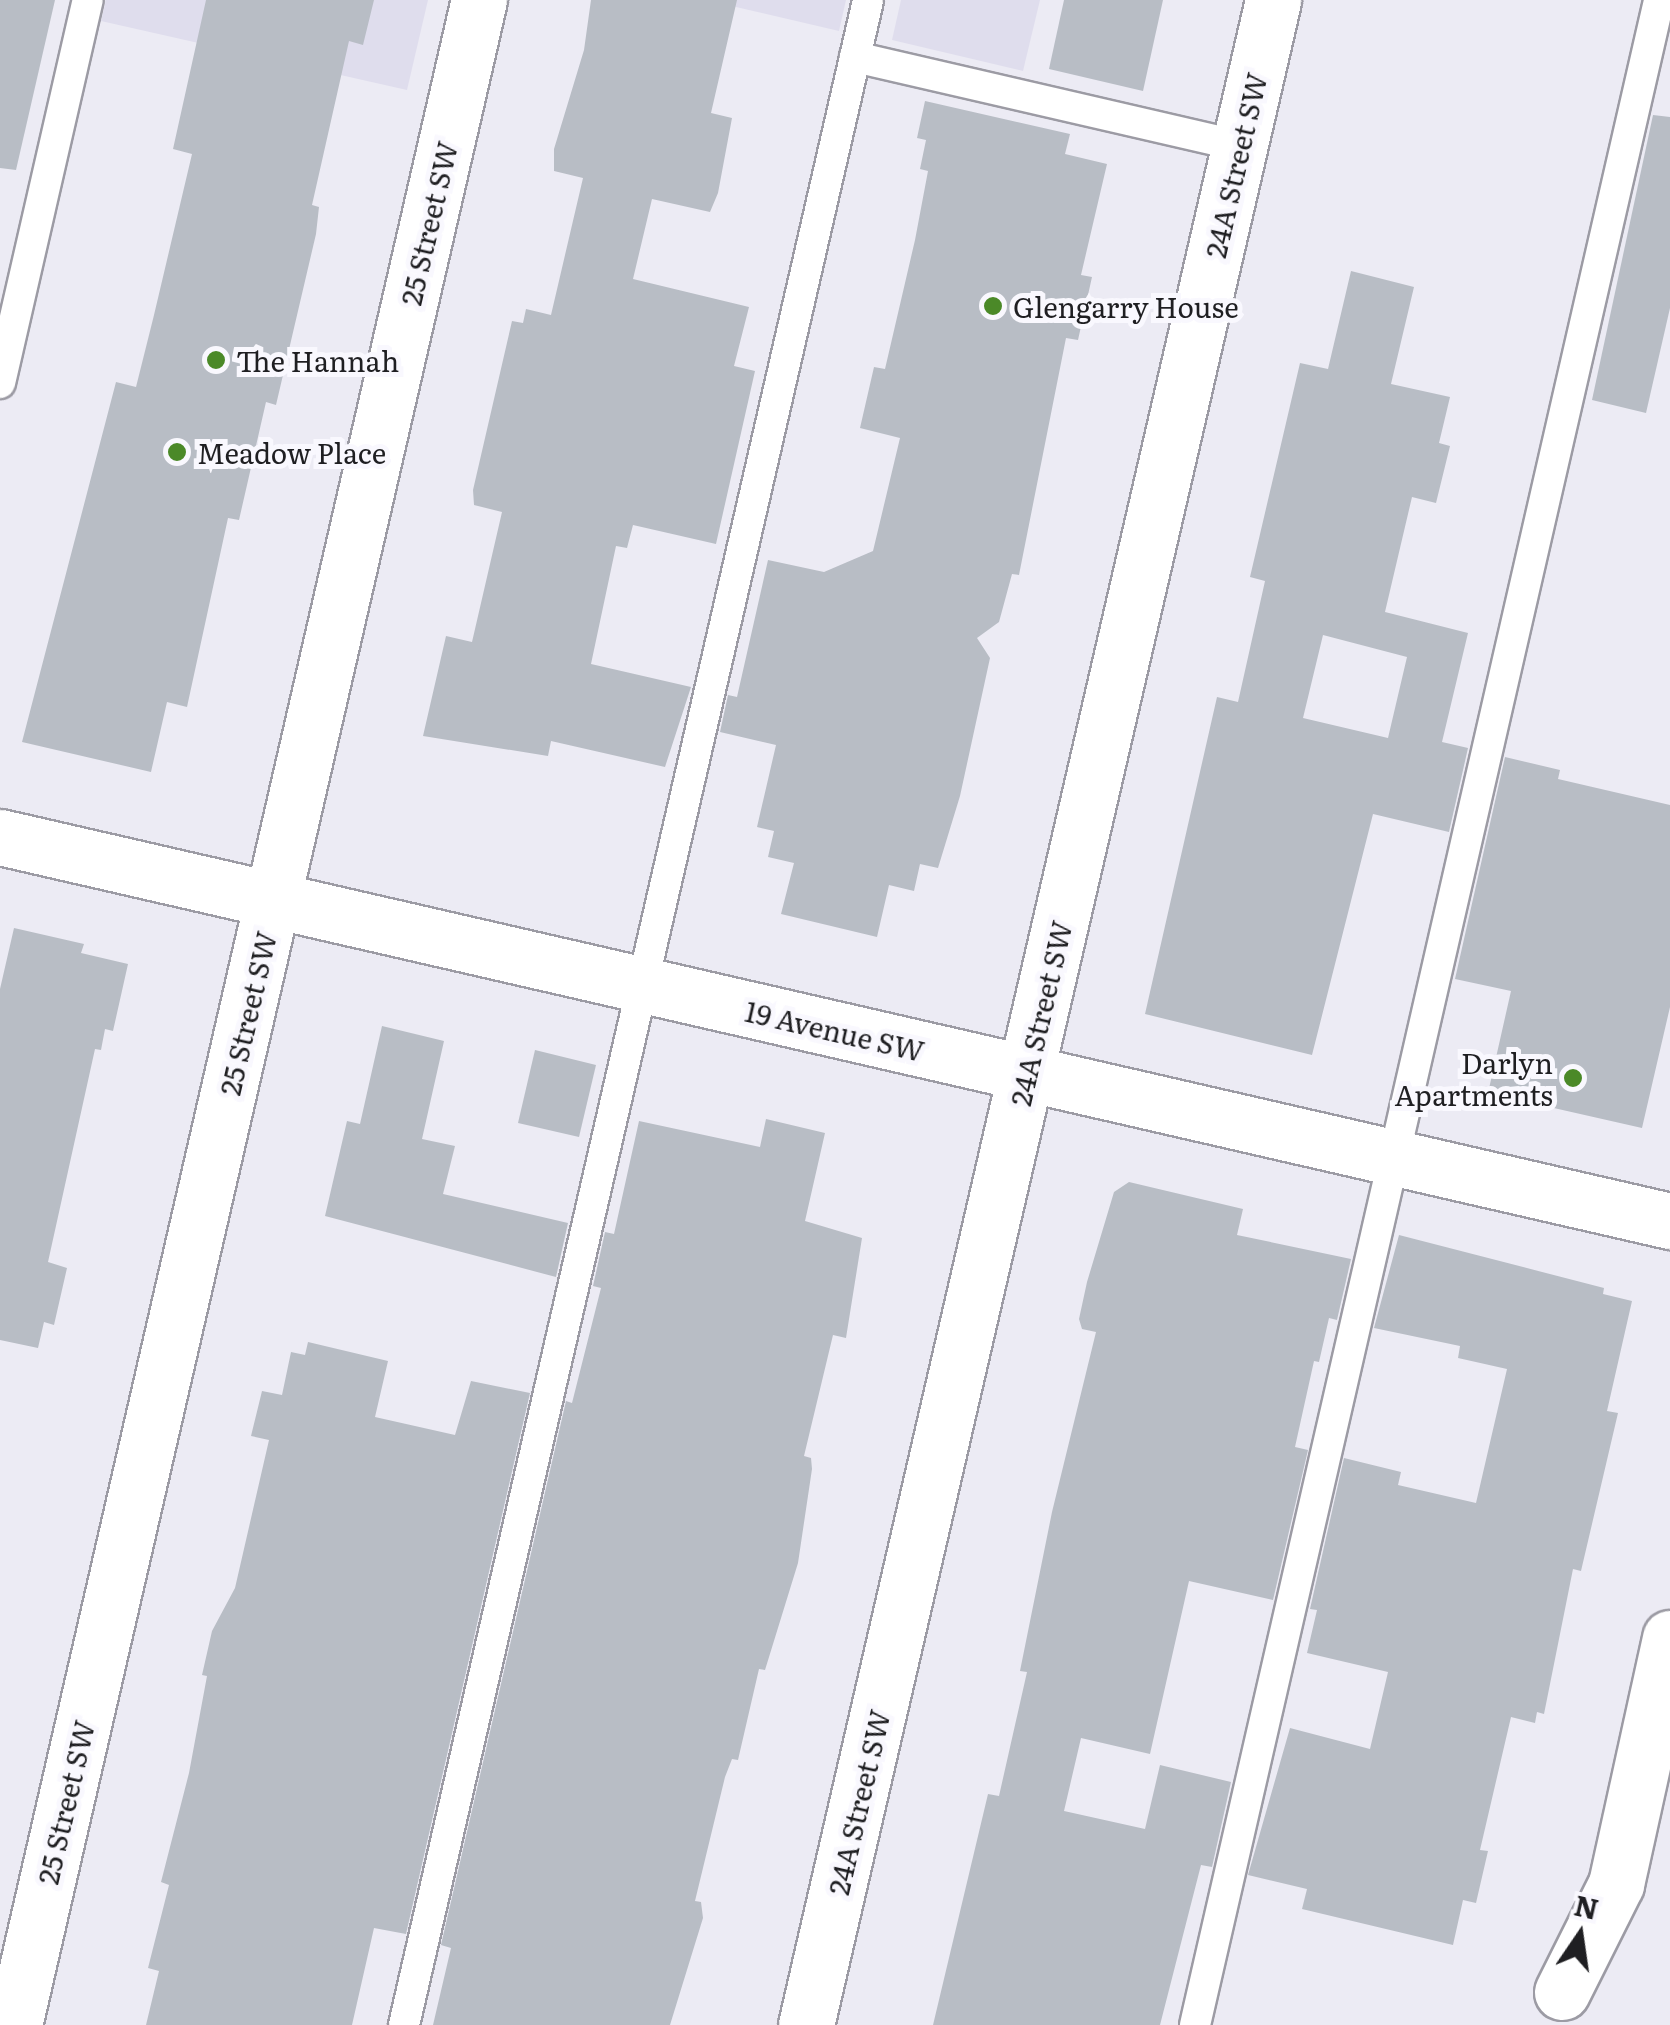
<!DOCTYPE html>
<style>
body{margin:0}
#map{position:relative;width:1670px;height:2025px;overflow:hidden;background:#ecebf4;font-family:Literata,serif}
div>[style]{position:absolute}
.built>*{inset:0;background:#dfdded}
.building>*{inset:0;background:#b8bdc5}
.roads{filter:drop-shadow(2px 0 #9c9ba4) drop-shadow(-2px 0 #9c9ba4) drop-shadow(0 2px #9c9ba4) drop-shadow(0 -2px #9c9ba4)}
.service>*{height:30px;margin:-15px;padding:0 15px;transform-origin:15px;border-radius:15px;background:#fff}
.minor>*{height:55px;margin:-27.5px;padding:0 27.5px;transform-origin:27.5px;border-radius:27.5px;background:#fff}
.dots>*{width:28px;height:28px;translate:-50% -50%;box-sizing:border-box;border:5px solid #f9f8fe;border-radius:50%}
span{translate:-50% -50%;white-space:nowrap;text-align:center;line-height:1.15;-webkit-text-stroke:10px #f9f8fe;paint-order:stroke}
.street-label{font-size:28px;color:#1f1f22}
.poi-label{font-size:28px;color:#1f1f22}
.left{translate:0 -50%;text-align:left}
.right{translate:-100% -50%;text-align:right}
.north{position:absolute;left:1530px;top:1885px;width:100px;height:100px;-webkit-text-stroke:8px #f9f8fe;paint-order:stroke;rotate:13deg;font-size:28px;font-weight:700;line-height:40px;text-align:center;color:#1f1f22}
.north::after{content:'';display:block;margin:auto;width:35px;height:45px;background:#1f1f22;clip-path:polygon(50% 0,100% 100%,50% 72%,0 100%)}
</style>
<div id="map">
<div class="built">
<div style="clip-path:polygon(106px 0,428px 0,407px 90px,101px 21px)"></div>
<div style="clip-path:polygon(706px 0,846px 0,839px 31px)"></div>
<div style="clip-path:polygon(901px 0,1040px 0,1023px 71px,892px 40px)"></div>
</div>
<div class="building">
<div style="clip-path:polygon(0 0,55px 0,16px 170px,0 168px)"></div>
<div style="clip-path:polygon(206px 0,374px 0,363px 45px,349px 41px,312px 205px,319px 207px,316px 234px,276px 405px,266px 402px,239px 520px,228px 518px,187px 707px,167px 702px,151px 772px,22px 742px,116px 382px,136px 387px,154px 315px,192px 154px,173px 149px)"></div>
<div style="clip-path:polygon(591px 0,737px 0,711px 113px,732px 118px,718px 193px,710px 212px,652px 199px,633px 279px,749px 307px,734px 366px,755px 371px,716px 544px,633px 525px,627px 548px,616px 546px,591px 664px,691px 687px,665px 767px,551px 741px,548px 756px,423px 736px,446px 636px,472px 642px,502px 512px,474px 505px,473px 490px,512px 321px,523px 323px,526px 309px,551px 315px,583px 178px,554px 171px,554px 149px,584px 50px)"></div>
<div style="clip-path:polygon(1064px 0,1163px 0,1143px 91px,1049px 69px)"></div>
<div style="clip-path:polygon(925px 101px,1070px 134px,1065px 154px,1107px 164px,1081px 275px,1092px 277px,1078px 340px,1066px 338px,1019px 575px,1012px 574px,999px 622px,977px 638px,990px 658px,960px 796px,938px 868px,920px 864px,914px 891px,889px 885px,877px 937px,781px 914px,794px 863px,768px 857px,774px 831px,757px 827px,776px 745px,720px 732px,728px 695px,737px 697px,768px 560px,824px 572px,873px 551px,900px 438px,860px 428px,874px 367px,885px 369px,915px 240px,928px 171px,920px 169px,926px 140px,917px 138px)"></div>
<div style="clip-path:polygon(1653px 115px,1670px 117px,1670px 308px,1646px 413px,1592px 400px)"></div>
<div style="clip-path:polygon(evenodd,1351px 271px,1414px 287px,1391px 384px,1450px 397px,1439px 443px,1450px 446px,1436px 503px,1412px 497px,1385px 612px,1468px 633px,1442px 742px,1468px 748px,1449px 832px,1373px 814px,1312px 1055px,1145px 1014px,1217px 697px,1238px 702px,1265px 581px,1250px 577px,1300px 363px,1328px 369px,1351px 271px,1323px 635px,1407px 657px,1388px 738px,1303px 718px,1323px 635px)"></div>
<div style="clip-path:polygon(1505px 757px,1560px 770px,1558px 779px,1670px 805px,1670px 1007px,1642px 1128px,1488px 1093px,1511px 991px,1455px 979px)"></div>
<div style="clip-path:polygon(14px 928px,84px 944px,81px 953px,128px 964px,113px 1031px,105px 1029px,101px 1050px,95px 1049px,48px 1262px,67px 1268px,54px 1325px,44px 1322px,38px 1348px,0 1340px,0 989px)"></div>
<div style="clip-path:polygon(382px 1026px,444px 1041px,422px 1139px,455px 1146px,443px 1194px,568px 1223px,556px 1277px,325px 1216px,347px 1121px,360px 1124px)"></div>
<div style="clip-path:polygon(535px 1050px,596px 1065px,579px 1137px,518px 1123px)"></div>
<div style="clip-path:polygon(766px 1119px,825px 1133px,805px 1221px,862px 1238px,846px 1338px,833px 1335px,804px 1456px,811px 1458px,812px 1469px,798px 1563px,765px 1670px,759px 1669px,738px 1760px,732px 1759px,725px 1777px,695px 1901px,701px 1902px,703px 1918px,670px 2025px,433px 2025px,451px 1948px,441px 1945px,566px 1401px,572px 1403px,601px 1288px,593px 1286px,605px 1232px,614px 1234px,639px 1121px,760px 1147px)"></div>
<div style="clip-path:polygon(1129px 1182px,1243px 1209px,1237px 1235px,1351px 1259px,1337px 1320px,1329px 1318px,1319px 1362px,1314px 1361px,1295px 1447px,1308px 1450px,1273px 1600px,1189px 1581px,1150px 1754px,1081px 1738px,1064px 1811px,1145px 1829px,1160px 1765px,1231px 1782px,1212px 1867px,1201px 1865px,1160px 2025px,933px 2025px,988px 1794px,999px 1796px,1027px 1672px,1020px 1671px,1052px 1512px,1096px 1332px,1082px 1329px,1079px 1319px,1087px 1282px,1114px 1192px)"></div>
<div style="clip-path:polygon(1399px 1235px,1604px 1288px,1603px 1294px,1632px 1301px,1607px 1411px,1618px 1413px,1581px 1571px,1573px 1569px,1544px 1714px,1537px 1712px,1535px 1723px,1511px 1717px,1480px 1850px,1488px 1851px,1476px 1903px,1463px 1900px,1453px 1945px,1302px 1909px,1307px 1889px,1248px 1875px,1290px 1728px,1370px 1749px,1388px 1672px,1307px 1653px,1317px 1610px,1310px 1609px,1344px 1458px,1401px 1472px,1398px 1485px,1476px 1503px,1507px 1369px,1458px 1358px,1460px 1346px,1374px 1328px)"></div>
<div style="clip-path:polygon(308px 1342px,388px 1361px,375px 1417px,455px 1435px,471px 1381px,530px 1393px,406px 1934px,374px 1928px,352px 2025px,146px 2025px,159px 1971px,148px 1968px,169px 1885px,161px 1882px,189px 1773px,207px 1676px,202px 1675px,212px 1631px,235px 1588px,269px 1440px,251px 1436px,262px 1391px,282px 1395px,291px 1352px,305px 1355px)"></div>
</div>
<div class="roads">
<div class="service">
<div style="left:855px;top:57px;width:394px;rotate:13deg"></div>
<div style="left:0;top:383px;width:393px;rotate:-77.1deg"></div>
<div style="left:404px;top:2025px;width:2077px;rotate:-77.09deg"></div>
<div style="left:1195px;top:2025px;width:2077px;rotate:-77.09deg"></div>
</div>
<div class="minor">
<div style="left:0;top:837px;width:1714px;rotate:12.95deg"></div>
<div style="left:1562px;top:1992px;width:121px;rotate:-63.4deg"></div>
<div style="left:1616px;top:1884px;width:252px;rotate:-77.6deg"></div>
<div style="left:14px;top:2025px;width:2078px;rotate:-77.07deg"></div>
<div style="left:806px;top:2025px;width:2078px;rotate:-77.01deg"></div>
</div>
</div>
<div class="dots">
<div style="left:993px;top:306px;background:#4b8928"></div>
<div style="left:216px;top:360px;background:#4b8928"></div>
<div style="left:177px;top:452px;background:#4b8928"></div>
<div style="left:1573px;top:1078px;background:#4b8928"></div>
</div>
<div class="street-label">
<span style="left:1235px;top:165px;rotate:-77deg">24A Street SW</span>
<span style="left:428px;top:223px;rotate:-77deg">25 Street SW</span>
<span style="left:247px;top:1013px;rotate:-77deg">25 Street SW</span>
<span style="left:1040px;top:1013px;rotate:-77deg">24A Street SW</span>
<span style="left:835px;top:1030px;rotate:13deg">19 Avenue SW</span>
<span style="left:65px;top:1802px;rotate:-77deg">25 Street SW</span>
<span style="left:858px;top:1802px;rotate:-77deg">24A Street SW</span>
</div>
<div class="poi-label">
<span class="left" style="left:1013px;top:306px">Glengarry House</span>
<span class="left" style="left:236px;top:360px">The Hannah</span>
<span class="left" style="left:197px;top:452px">Meadow Place</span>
<span class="right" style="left:1553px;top:1078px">Darlyn<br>Apartments</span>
</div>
<div class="north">N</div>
</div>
